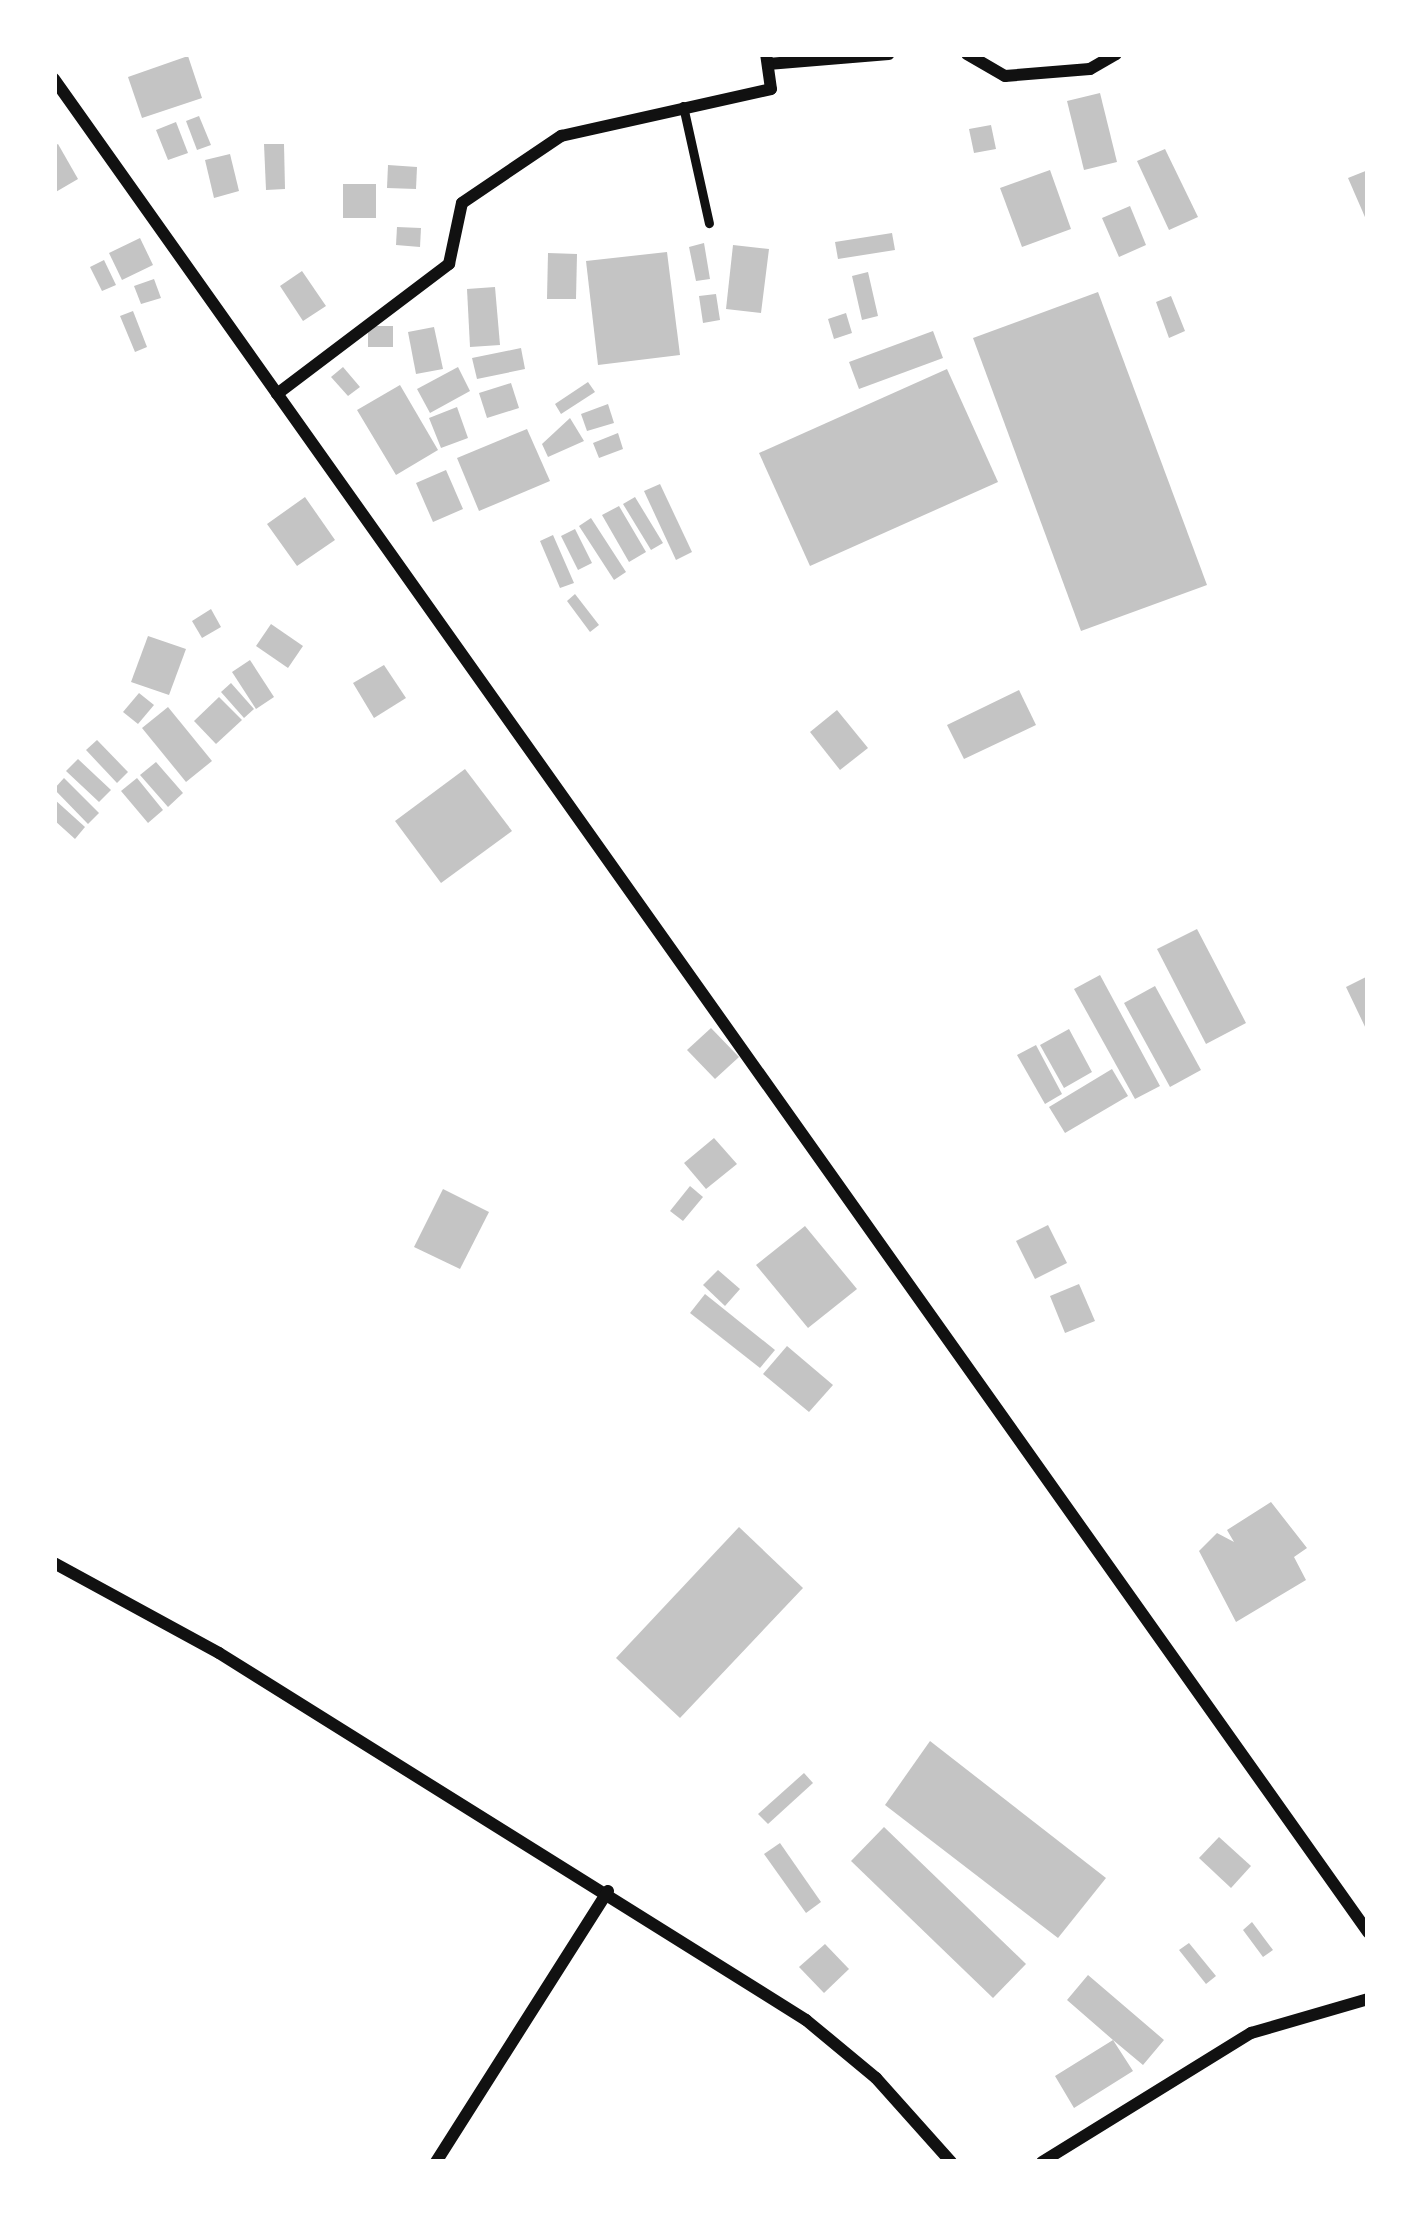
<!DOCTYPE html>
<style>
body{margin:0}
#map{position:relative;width:1422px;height:2216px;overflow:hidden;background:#fff;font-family:"PT Sans Narrow",sans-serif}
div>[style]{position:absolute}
.building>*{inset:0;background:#c4c4c4}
.service>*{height:9px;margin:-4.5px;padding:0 4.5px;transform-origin:4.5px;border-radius:4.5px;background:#111}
.minor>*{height:12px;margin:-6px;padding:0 6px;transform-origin:6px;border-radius:6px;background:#111}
span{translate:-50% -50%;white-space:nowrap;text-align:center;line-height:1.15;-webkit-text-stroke:12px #fff;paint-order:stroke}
.frame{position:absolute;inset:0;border:57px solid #fff;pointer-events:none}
</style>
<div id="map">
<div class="building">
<div style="clip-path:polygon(188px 56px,202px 98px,142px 118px,128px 77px)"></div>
<div style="clip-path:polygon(1100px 93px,1117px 162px,1084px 170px,1067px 101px)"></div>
<div style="clip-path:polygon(199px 116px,211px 145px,197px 150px,186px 121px)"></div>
<div style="clip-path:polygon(176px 122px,188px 153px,168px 160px,156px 130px)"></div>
<div style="clip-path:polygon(991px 125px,996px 149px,974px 153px,969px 129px)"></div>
<div style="clip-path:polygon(58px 144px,78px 179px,54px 193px,54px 146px)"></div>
<div style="clip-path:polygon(264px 144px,284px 144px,285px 189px,266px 190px)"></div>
<div style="clip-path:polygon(1165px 149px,1198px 217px,1169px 230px,1137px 161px)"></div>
<div style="clip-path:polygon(230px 154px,239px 191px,214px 198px,205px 160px)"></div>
<div style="clip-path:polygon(388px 165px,417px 167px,416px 189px,387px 188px)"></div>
<div style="clip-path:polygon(1050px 170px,1071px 229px,1022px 247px,1000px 188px)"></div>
<div style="clip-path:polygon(1368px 170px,1368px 224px,1348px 178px)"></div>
<div style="clip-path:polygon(343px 184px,376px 184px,376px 218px,343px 218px)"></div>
<div style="clip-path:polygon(1130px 206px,1146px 245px,1119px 257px,1102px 218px)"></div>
<div style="clip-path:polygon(397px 227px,421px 228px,420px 247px,396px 245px)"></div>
<div style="clip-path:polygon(892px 233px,895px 250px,838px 259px,835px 242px)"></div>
<div style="clip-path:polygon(140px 238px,153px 265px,122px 280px,109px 253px)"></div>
<div style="clip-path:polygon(704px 243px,710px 279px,696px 281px,689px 247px)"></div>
<div style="clip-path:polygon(733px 245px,769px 249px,761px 313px,726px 309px)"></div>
<div style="clip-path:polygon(667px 252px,680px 355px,598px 365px,586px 261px)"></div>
<div style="clip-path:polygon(548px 253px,577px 254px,576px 299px,547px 299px)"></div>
<div style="clip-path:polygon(104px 260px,116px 285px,102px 291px,90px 267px)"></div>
<div style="clip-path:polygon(302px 271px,326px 306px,303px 321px,280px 286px)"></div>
<div style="clip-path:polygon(868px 272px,878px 316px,862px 320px,852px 276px)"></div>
<div style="clip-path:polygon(154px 279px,161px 298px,141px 304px,134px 286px)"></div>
<div style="clip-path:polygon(495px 287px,500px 345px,470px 347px,467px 289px)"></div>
<div style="clip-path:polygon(1098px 292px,1207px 585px,1081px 631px,973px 338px)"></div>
<div style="clip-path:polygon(716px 294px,720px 320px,703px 323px,699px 296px)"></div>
<div style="clip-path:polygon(1171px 296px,1185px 331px,1169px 338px,1156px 302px)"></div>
<div style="clip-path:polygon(133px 311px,147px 347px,135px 352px,120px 316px)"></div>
<div style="clip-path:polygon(846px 313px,852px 333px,834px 339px,828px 319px)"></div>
<div style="clip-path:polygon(368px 326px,393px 326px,393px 347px,368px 347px)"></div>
<div style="clip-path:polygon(434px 327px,443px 369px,416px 374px,408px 332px)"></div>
<div style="clip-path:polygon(933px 331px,943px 358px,859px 389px,849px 362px)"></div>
<div style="clip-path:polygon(521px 348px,525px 369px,477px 379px,472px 358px)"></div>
<div style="clip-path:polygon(343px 367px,360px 387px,348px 396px,331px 377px)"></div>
<div style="clip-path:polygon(458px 367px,470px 391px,430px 413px,417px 389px)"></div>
<div style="clip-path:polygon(947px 369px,998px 482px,810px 566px,759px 453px)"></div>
<div style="clip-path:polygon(588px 382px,595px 392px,561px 414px,555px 404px)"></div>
<div style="clip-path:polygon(511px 383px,519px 408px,487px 418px,479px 393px)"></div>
<div style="clip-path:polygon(400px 385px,438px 450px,396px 475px,357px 410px)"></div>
<div style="clip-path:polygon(608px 404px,614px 423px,587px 431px,581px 414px)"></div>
<div style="clip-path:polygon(457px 407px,468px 438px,441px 448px,429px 418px)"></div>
<div style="clip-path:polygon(570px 418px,584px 441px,548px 457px,542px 444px)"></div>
<div style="clip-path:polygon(527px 429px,550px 481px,479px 511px,457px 458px)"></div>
<div style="clip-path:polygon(618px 433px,623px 449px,599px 458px,593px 443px)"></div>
<div style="clip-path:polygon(446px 470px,463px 509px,433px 522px,416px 483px)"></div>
<div style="clip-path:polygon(660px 484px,692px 552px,676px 560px,644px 491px)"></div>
<div style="clip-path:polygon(305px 497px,335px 540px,297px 566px,267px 524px)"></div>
<div style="clip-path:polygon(635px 497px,663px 543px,651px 550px,623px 504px)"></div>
<div style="clip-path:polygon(619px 506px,646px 552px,629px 562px,602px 515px)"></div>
<div style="clip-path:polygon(591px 518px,626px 572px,614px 580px,579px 526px)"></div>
<div style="clip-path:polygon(575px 529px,592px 563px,578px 570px,561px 536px)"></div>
<div style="clip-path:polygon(553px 535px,574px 583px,560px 588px,540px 541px)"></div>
<div style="clip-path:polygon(575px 594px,599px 625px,590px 632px,567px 601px)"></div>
<div style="clip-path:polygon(211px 609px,221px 627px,202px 638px,192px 621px)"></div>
<div style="clip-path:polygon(271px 624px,303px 646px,288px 668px,256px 646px)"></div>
<div style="clip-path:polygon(148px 636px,186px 649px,169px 695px,131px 682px)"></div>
<div style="clip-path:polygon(250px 660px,274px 697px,256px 709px,232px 672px)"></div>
<div style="clip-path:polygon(384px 665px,406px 698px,374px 718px,353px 683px)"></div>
<div style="clip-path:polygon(231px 683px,254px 709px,244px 718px,221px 692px)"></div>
<div style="clip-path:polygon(1019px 690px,1036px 725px,964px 759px,947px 725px)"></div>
<div style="clip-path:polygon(139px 693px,154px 705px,138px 724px,123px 712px)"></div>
<div style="clip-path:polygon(219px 697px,242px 720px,216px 744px,194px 721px)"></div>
<div style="clip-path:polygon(168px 707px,212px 761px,186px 782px,142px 728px)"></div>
<div style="clip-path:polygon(837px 710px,868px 748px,840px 770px,810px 732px)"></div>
<div style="clip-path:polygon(97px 740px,128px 772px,117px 783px,86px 750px)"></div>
<div style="clip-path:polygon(78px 759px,111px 790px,99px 802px,66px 771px)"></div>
<div style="clip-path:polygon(156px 762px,183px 793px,168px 807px,140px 775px)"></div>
<div style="clip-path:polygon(465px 769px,512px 831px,441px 883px,395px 821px)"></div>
<div style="clip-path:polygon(64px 778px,99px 813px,88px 824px,54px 789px)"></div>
<div style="clip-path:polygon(137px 778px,163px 810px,148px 823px,121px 791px)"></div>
<div style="clip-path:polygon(54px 799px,85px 827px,75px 839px,54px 820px)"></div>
<div style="clip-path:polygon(1197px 929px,1246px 1023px,1206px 1044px,1157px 949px)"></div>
<div style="clip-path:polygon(1100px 975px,1160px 1086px,1135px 1099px,1074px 989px)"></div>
<div style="clip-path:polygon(1368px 976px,1368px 1033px,1346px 987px)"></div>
<div style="clip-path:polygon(1155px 986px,1201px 1070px,1170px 1087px,1124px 1003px)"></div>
<div style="clip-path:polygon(711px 1028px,739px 1057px,715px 1079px,687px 1050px)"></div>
<div style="clip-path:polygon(1069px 1029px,1092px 1072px,1064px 1088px,1040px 1045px)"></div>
<div style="clip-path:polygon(1036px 1045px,1062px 1094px,1045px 1104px,1017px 1055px)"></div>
<div style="clip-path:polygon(1112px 1069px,1128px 1096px,1065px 1133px,1049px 1107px)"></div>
<div style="clip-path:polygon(714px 1138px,737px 1164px,706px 1189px,684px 1163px)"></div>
<div style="clip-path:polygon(690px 1186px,703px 1197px,683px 1221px,670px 1211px)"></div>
<div style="clip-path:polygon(443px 1189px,489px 1212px,460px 1269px,414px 1247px)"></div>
<div style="clip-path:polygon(1048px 1225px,1067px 1263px,1035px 1279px,1016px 1241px)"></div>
<div style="clip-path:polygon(805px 1226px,857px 1289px,808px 1328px,756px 1265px)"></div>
<div style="clip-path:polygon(718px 1270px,740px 1289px,725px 1306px,703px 1285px)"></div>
<div style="clip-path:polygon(1079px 1284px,1095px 1321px,1065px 1333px,1050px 1296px)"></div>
<div style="clip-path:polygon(705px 1294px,775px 1350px,760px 1368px,690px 1313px)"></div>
<div style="clip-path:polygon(787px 1346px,833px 1385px,809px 1412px,763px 1374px)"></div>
<div style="clip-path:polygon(1271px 1502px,1307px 1548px,1294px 1557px,1306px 1580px,1236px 1622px,1199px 1551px,1217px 1533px,1234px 1542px,1227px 1530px)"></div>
<div style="clip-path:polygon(739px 1527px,803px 1588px,680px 1718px,616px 1658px)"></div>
<div style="clip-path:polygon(930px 1741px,1106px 1878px,1058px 1938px,885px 1805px)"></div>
<div style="clip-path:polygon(804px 1773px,813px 1783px,768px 1824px,758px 1814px)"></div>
<div style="clip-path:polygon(884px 1827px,1026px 1964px,993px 1998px,851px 1861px)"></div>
<div style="clip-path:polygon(1219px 1837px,1251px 1866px,1231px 1888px,1199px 1858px)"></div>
<div style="clip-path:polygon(780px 1843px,821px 1902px,806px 1913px,764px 1854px)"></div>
<div style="clip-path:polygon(1252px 1922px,1273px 1950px,1263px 1957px,1243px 1930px)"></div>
<div style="clip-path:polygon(1189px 1943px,1216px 1976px,1206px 1984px,1179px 1950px)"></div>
<div style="clip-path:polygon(825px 1944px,849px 1969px,824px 1993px,799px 1967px)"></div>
<div style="clip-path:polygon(1088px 1975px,1164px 2040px,1143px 2065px,1113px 2040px,1133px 2071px,1074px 2108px,1055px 2076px,1113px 2040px,1067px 2000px)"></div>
</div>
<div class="service">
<div style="left:683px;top:106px;width:120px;rotate:77.5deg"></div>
</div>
<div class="minor">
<div style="left:967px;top:54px;width:44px;rotate:30.1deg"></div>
<div style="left:1005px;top:76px;width:85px;rotate:-4.7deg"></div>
<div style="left:1090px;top:69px;width:30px;rotate:-30deg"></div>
<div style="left:768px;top:64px;width:121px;rotate:-4.7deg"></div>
<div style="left:54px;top:79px;width:2272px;rotate:54.66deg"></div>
<div style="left:277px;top:394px;width:216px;rotate:-37.1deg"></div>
<div style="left:449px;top:264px;width:62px;rotate:-78deg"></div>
<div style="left:462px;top:203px;width:120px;rotate:-34.1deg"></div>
<div style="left:561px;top:136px;width:215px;rotate:-12.6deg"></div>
<div style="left:771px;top:89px;width:35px;rotate:-98deg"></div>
<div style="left:54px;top:1563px;width:188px;rotate:28.6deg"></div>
<div style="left:219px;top:1653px;width:692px;rotate:32.01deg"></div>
<div style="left:806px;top:2020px;width:91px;rotate:39.6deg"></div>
<div style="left:876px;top:2078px;width:113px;rotate:48.2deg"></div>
<div style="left:436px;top:2162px;width:321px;rotate:-57.6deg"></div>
<div style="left:1042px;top:2162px;width:246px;rotate:-31.7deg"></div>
<div style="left:1251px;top:2033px;width:122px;rotate:-16.2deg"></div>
</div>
<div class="frame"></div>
</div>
